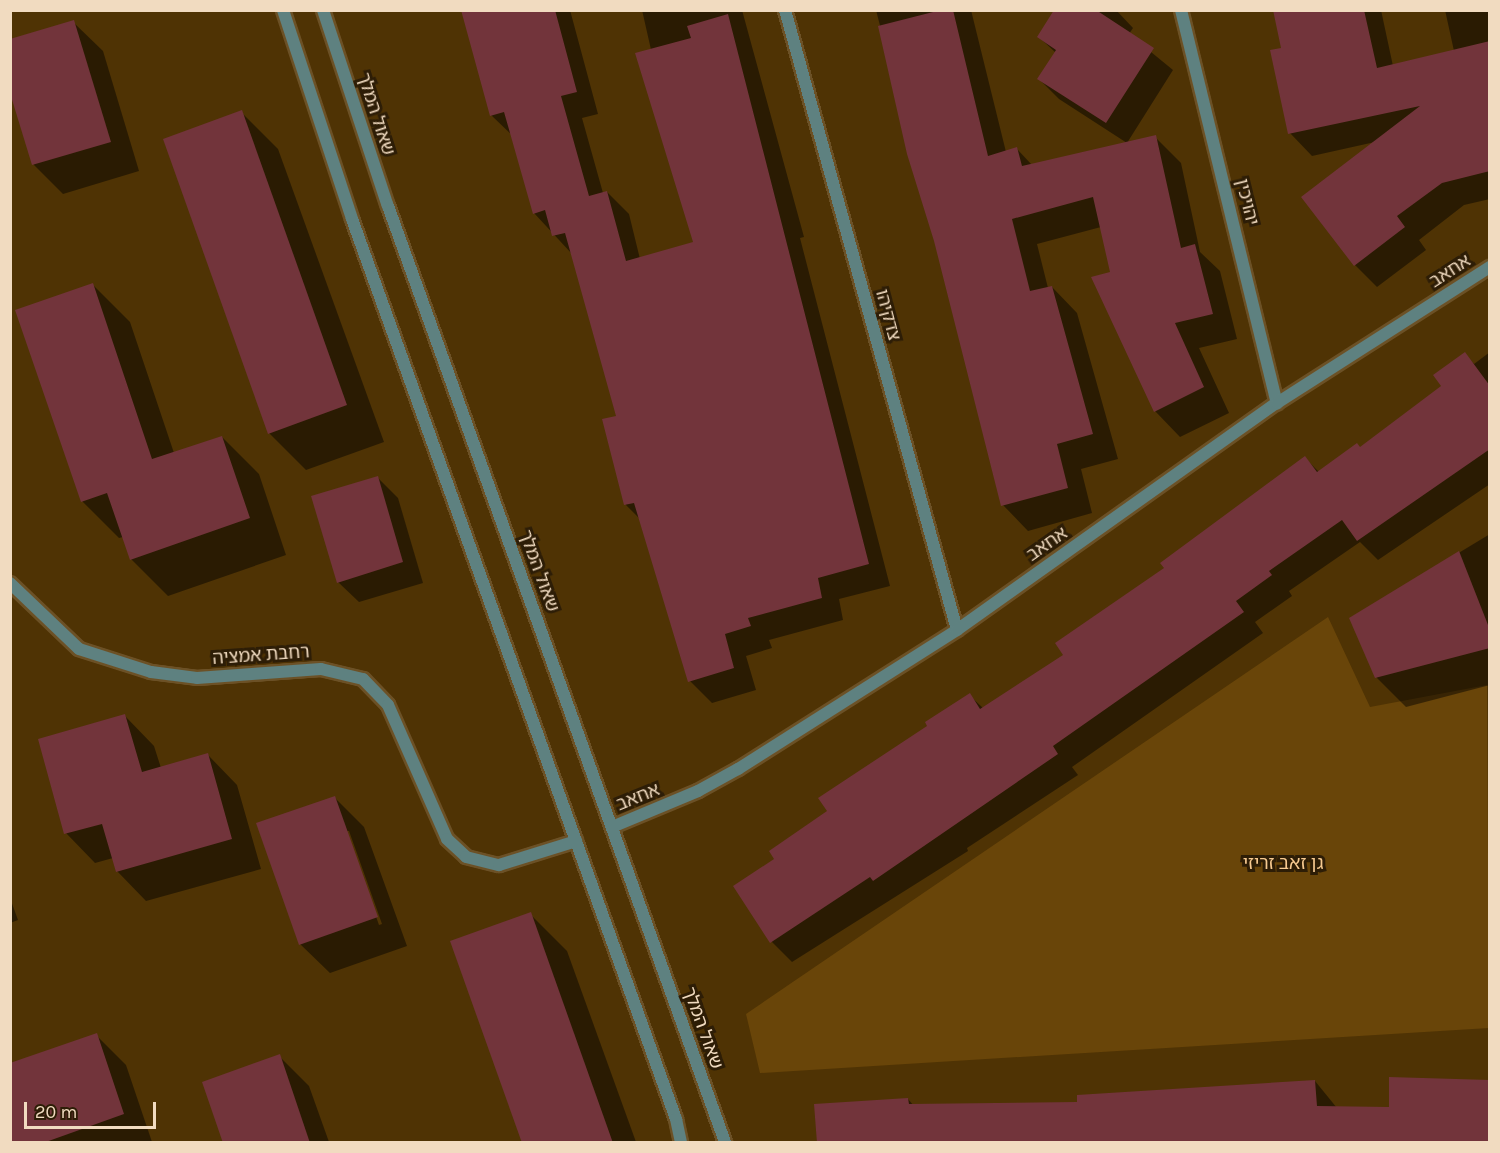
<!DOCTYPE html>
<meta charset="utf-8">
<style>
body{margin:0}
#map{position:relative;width:1500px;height:1153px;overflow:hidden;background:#4f3304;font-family:Karla,"Noto Sans Hebrew",sans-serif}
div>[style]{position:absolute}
.green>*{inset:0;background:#694509}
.shadow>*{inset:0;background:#0007}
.building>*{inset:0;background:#72343b}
.roads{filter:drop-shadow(2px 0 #6c5126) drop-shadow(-2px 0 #6c5126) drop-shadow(0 2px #6c5126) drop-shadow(0 -2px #6c5126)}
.minor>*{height:12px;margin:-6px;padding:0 6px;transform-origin:6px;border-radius:6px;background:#5e8180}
.tertiary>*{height:12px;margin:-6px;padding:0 6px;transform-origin:6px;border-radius:6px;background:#5e8180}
span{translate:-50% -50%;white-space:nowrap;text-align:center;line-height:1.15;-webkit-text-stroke:6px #2d1d06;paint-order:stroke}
.street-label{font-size:18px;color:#f1dbc0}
.park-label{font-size:18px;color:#f7ca90}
.frame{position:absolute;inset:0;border:12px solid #f1dbc0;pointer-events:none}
.scale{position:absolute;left:24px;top:1102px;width:132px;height:27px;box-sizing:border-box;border:3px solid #f1dbc0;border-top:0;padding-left:8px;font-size:18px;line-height:21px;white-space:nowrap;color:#f1dbc0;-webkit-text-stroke:4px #2d1d06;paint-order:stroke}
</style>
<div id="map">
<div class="green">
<div style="clip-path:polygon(1328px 617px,1370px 707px,1487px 685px,1489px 1028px,760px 1073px,746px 1014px)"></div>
</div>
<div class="shadow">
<div style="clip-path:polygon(463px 10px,570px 10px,598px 114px,582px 118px,603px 193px,607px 192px,629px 214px,640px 259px,695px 244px,642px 10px,742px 10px,804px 237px,800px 238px,890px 586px,839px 599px,843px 620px,769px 640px,772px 648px,746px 656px,756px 690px,712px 703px,690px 681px,641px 520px,626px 505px,618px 417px,572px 254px,534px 213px,513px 136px,491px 115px)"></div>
<div style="clip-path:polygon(876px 10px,971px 10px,1006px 152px,1017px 149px,1032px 165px,1155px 137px,1181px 163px,1200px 252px,1220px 271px,1237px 339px,1199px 348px,1229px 413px,1180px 437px,1155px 411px,1112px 274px,1101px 227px,1037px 244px,1048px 288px,1052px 287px,1077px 313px,1118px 459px,1081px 469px,1092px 513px,1028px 531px,1003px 505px)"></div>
<div style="clip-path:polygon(1056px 10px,1116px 10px,1133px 28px,1129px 34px,1173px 70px,1127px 143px,1059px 99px,1039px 79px,1056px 53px,1039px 37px)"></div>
<div style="clip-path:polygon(1274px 10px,1381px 10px,1393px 66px,1454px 51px,1445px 10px,1490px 10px,1490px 199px,1464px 205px,1419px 240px,1426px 250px,1377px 287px,1355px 265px,1375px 142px,1312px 156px,1290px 133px,1282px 49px)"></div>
<div style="clip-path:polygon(73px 22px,103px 51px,139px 171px,63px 194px,34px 165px,10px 88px)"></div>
<div style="clip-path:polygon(241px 112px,278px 149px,384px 442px,306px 470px,269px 433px)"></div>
<div style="clip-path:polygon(93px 285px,130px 322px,174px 453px,222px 437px,259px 474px,286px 555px,168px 596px,131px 559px,123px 537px,119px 538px,82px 501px)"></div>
<div style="clip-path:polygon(1490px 352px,1490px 484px,1378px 560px,1360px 542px,1289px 591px,1292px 596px,1255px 622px,1263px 633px,1072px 767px,1078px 775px,967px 848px,968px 851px,792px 962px,772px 942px,735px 887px,776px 860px,930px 727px,969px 695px,983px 708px,1065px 656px,1305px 458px,1319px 472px,1360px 449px,1443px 386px,1465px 354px,1474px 364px)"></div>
<div style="clip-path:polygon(377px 477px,398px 498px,423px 583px,359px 602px,338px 582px)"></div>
<div style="clip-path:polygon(1490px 534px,1490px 685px,1406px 707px,1377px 678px,1351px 618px)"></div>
<div style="clip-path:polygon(125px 716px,154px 746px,161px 768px,208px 755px,237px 785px,261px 869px,146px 901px,117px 871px,113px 858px,95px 863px,66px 833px)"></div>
<div style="clip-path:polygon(evenodd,334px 797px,364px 827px,407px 946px,330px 973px,300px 944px,334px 797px,346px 831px,349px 831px,382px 924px,379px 925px,346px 831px)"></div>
<div style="clip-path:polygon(10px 898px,18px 920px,10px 923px)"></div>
<div style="clip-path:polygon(530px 914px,567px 951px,636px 1142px,524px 1142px)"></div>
<div style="clip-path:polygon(96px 1035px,126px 1065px,152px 1142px,10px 1142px)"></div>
<div style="clip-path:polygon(279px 1056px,309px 1086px,329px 1142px,225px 1142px)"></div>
<div style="clip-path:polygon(1315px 1081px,1337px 1108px,1391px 1108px,1490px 1142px,818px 1142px,908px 1099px,914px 1106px,1079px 1104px)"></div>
</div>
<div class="building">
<div style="clip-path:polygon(461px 10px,555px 10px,577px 92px,561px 96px,589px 196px,607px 191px,626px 261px,693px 242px,635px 53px,691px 38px,687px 26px,728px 14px,869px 564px,818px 578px,822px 598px,748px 618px,751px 626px,725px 634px,734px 668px,688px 682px,634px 503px,624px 505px,602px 419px,616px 416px,565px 233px,552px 236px,545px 210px,533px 214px,504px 112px,490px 116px)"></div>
<div style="clip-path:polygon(941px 10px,953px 10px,988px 156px,1017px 147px,1022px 166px,1156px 135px,1181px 248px,1195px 244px,1213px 314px,1175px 323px,1204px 387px,1154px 412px,1091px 277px,1110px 272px,1093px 197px,1012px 219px,1030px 291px,1052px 286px,1093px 434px,1057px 444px,1068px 488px,1001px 506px,934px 241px,907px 154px,878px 26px)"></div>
<div style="clip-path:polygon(1054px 10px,1096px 10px,1154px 48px,1106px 123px,1037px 79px,1056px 50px,1037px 37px)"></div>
<div style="clip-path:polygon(1273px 10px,1364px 10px,1377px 68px,1490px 41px,1490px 171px,1442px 183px,1397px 216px,1405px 227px,1354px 266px,1301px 197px,1420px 106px,1288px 134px,1270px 50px,1281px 48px)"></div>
<div style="clip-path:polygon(74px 20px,111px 142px,32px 165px,10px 93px,10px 39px)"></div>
<div style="clip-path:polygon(242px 110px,347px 405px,268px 434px,163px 139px)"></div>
<div style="clip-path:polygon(93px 283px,152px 459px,222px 436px,250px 518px,130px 560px,107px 493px,81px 502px,15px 310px)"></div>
<div style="clip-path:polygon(1465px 352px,1490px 386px,1490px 449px,1357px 541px,1342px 520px,1269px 571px,1272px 575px,1236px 601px,1244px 612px,1053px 746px,1058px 754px,873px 881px,870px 877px,770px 943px,733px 886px,774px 859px,769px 851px,827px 811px,818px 798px,927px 726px,925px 722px,970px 693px,980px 709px,1063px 655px,1055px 643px,1164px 568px,1160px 563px,1305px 456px,1317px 472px,1357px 443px,1360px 447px,1441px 386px,1433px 375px)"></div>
<div style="clip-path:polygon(378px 476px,403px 562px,337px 583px,311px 496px)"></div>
<div style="clip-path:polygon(1459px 551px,1490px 630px,1490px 648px,1375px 678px,1349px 618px)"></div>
<div style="clip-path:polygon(125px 714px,142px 772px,208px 753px,232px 839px,116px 872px,102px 824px,64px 834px,38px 739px)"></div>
<div style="clip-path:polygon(335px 796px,378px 917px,299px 945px,256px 823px)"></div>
<div style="clip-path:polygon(531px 912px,613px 1143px,522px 1143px,450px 941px)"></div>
<div style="clip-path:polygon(97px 1033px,124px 1114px,43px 1143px,10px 1143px,10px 1063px)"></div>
<div style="clip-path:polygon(280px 1054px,310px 1143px,223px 1143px,202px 1082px)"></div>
<div style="clip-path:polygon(1389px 1077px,1490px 1080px,1490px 1143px,817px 1143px,814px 1104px,908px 1098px,909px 1104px,1077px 1102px,1077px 1095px,1315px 1080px,1317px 1106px,1389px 1107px)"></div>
</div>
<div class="roads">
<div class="minor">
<div style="left:785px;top:10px;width:643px;rotate:74.49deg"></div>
<div style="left:1181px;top:10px;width:405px;rotate:76.3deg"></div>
<div style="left:10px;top:583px;width:95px;rotate:43.7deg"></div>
<div style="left:79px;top:649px;width:76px;rotate:17.7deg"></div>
<div style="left:151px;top:672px;width:46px;rotate:7.4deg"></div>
<div style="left:197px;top:678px;width:124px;rotate:-4.2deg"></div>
<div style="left:321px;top:669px;width:43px;rotate:13.4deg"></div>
<div style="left:363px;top:679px;width:36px;rotate:46deg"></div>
<div style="left:388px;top:705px;width:146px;rotate:66.2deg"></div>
<div style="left:447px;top:839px;width:26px;rotate:43deg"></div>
<div style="left:466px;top:857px;width:34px;rotate:14deg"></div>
<div style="left:499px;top:865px;width:81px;rotate:-17.3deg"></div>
<div style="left:612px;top:827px;width:93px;rotate:-22.7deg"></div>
<div style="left:698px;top:791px;width:46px;rotate:-28.8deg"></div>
<div style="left:738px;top:769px;width:259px;rotate:-32.4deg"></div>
<div style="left:957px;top:630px;width:392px;rotate:-35.4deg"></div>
<div style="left:1277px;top:403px;width:253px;rotate:-32.6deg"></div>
</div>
<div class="tertiary">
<div style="left:283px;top:10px;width:220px;rotate:71.7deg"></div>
<div style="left:352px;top:219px;width:957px;rotate:70.2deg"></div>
<div style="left:676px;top:1119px;width:24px;rotate:78deg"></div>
<div style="left:323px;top:10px;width:206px;rotate:71.7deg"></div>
<div style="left:388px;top:206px;width:995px;rotate:70.2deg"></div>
</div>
</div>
<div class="street-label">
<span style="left:376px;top:114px;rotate:72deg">שאול המלך</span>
<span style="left:1247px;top:202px;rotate:76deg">יהויכין</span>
<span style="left:1450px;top:271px;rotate:-33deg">אחאב</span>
<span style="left:888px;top:315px;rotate:75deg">צדקיהו</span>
<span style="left:1047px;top:544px;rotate:-35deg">אחאב</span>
<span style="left:539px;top:571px;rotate:70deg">שאול המלך</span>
<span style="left:261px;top:655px;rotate:-4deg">רחבת אמציה</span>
<span style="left:638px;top:797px;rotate:-22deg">אחאב</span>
<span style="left:703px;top:1028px;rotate:70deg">שאול המלך</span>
</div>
<div class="park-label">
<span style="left:1283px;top:863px">גן זאב זריזי</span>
</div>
<div class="frame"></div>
<div class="scale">20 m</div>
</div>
